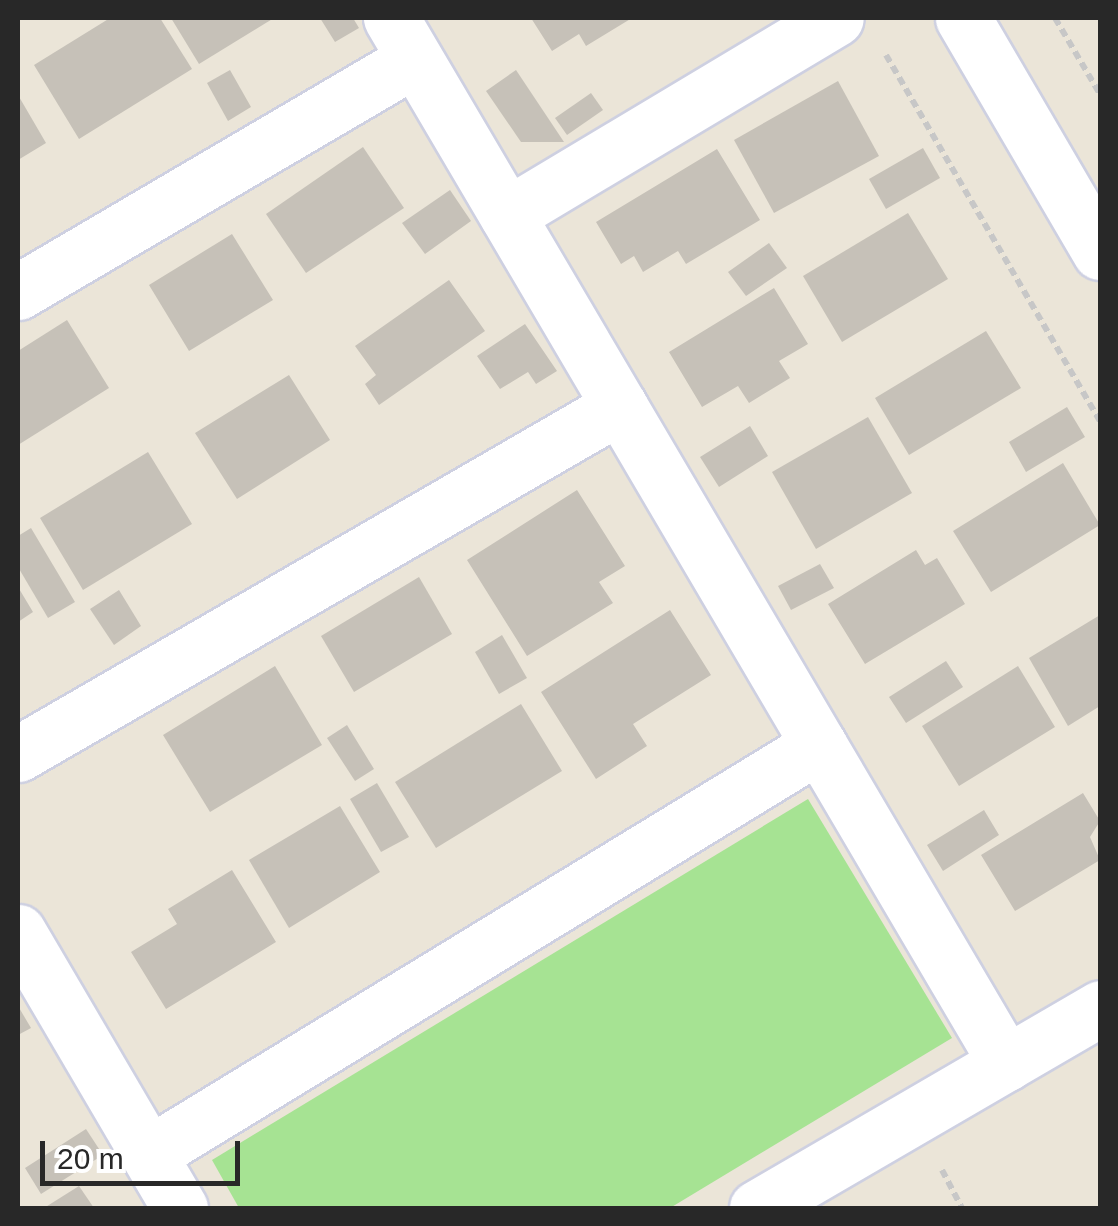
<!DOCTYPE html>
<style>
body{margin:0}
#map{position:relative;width:1118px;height:1226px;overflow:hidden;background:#ebe5d8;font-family:Arial,sans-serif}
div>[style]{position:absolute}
.green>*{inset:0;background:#a6e393}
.building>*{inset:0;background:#c6c1b8}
.path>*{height:6px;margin-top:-3px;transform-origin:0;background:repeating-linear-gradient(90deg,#c7c7c7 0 8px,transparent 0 13px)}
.roads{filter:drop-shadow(2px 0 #ced0e1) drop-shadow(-2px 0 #ced0e1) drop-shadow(0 2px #ced0e1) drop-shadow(0 -2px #ced0e1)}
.minor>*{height:55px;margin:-27.5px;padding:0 27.5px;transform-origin:27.5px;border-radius:27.5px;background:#fff}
.tertiary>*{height:55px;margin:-27.5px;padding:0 27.5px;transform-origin:27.5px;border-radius:27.5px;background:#fff}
span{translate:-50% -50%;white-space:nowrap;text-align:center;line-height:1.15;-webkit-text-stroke:8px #fff;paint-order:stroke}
.frame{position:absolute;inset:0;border:20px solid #282828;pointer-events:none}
.scale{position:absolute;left:40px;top:1141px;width:200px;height:45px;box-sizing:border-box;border:5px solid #282828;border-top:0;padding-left:12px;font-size:30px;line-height:35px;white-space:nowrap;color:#282828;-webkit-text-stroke:8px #fff;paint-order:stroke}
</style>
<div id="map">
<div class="green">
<div style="clip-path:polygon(808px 799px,952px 1038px,670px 1208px,239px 1208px,212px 1160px)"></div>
</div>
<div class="building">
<div style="clip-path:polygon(110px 18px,160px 18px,192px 69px,79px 139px,34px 65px)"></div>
<div style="clip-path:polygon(171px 18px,274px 18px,199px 64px)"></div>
<div style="clip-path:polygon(320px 18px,353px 18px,359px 28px,335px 42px)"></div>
<div style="clip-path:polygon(531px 18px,632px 18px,586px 46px,579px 34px,552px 51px)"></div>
<div style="clip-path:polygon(230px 70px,251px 107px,228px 121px,207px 83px)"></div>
<div style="clip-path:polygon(516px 70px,564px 142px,521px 142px,486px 91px)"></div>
<div style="clip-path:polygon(838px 81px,879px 156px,774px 213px,734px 140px)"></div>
<div style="clip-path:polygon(591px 93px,603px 110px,567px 135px,555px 118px)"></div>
<div style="clip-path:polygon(18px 95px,46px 143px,18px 160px)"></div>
<div style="clip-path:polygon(363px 147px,404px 208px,306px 273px,266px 214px)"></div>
<div style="clip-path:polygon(923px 148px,940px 178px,886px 209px,869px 179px)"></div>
<div style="clip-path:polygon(717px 149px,760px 220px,686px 264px,678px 251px,643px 272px,634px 256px,621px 264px,596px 222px)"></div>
<div style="clip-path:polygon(450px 190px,471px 221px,425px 254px,402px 223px)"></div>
<div style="clip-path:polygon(908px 213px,948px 279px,842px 342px,803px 276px)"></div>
<div style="clip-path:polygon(232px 234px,273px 300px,189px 351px,149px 285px)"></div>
<div style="clip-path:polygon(769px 243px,787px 268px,746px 296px,728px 272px)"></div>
<div style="clip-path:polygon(449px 280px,485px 331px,379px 405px,365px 384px,376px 375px,355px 346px)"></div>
<div style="clip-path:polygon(774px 288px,808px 344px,779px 361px,790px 378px,749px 403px,738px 386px,702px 407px,669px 352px)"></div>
<div style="clip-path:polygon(67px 320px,109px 388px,18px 445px,18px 351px)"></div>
<div style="clip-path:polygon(525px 324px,557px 371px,536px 384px,528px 372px,500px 389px,477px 356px)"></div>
<div style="clip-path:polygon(986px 331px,1021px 388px,909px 455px,875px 398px)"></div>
<div style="clip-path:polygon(289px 375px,330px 440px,237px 499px,195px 433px)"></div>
<div style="clip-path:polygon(1067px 407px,1085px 437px,1026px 472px,1009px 442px)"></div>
<div style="clip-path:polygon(868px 417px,912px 493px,816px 549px,772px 472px)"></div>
<div style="clip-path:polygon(750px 426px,768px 456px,719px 487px,700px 457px)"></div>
<div style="clip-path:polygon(148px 452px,192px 524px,83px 590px,40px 518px)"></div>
<div style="clip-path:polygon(1063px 463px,1100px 525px,991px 592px,953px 531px)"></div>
<div style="clip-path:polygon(577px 490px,625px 566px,599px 582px,613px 603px,527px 656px,467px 560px)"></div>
<div style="clip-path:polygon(31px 528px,75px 602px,48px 618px,18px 567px,18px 536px)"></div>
<div style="clip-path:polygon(916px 550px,925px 565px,937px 558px,965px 604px,865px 664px,828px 604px)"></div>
<div style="clip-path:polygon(820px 564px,834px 588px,791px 610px,778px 586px)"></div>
<div style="clip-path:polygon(419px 577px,452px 634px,354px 692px,321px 636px)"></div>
<div style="clip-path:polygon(18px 587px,33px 612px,18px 622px)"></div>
<div style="clip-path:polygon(119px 590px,141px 626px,114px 645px,90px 609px)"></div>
<div style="clip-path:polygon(670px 610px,711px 675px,633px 724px,647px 746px,596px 779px,541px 692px)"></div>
<div style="clip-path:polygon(1100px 615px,1100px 706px,1068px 726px,1029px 658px)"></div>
<div style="clip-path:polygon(502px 635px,527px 678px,499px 694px,475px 652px)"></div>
<div style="clip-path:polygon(946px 661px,963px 687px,906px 723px,889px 697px)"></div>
<div style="clip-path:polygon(275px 666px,322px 745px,210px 812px,163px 735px)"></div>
<div style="clip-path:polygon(1018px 666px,1055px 727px,959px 786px,922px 726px)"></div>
<div style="clip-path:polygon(521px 704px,562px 771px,436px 848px,395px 782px)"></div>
<div style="clip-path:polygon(347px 725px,374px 769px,355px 781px,327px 738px)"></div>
<div style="clip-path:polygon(377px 783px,409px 837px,381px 852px,350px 799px)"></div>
<div style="clip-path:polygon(1083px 793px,1100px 821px,1090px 837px,1100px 860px,1015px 911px,981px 855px)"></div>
<div style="clip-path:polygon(340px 806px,380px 872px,289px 928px,249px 860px)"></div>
<div style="clip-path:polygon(984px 810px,999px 835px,943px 871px,927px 845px)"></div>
<div style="clip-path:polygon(232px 870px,276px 942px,166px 1009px,131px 952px,177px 924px,168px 909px)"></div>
<div style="clip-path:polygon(18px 1006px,31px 1028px,18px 1035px)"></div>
<div style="clip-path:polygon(86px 1129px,103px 1155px,41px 1194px,25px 1168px)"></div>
<div style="clip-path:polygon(79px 1186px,94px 1208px,44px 1208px)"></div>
</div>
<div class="path">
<div style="left:1055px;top:18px;width:88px;rotate:59.4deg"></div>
<div style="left:886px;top:55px;width:424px;rotate:59.7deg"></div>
<div style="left:942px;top:1170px;width:43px;rotate:62.2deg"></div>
</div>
<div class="roads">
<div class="minor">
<div style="left:391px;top:18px;width:1213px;rotate:59.52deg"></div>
<div style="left:507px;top:215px;width:383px;rotate:-30.9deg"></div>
<div style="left:18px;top:292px;width:460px;rotate:-30.4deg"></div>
<div style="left:18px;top:754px;width:695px;rotate:-30.03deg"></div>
<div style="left:18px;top:932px;width:320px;rotate:59.6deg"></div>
<div style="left:149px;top:1154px;width:785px;rotate:-31.4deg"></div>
<div style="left:757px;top:1208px;width:397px;rotate:-30.2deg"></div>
</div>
<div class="tertiary">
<div style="left:963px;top:18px;width:271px;rotate:59.7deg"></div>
</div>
</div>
<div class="frame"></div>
<div class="scale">20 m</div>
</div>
